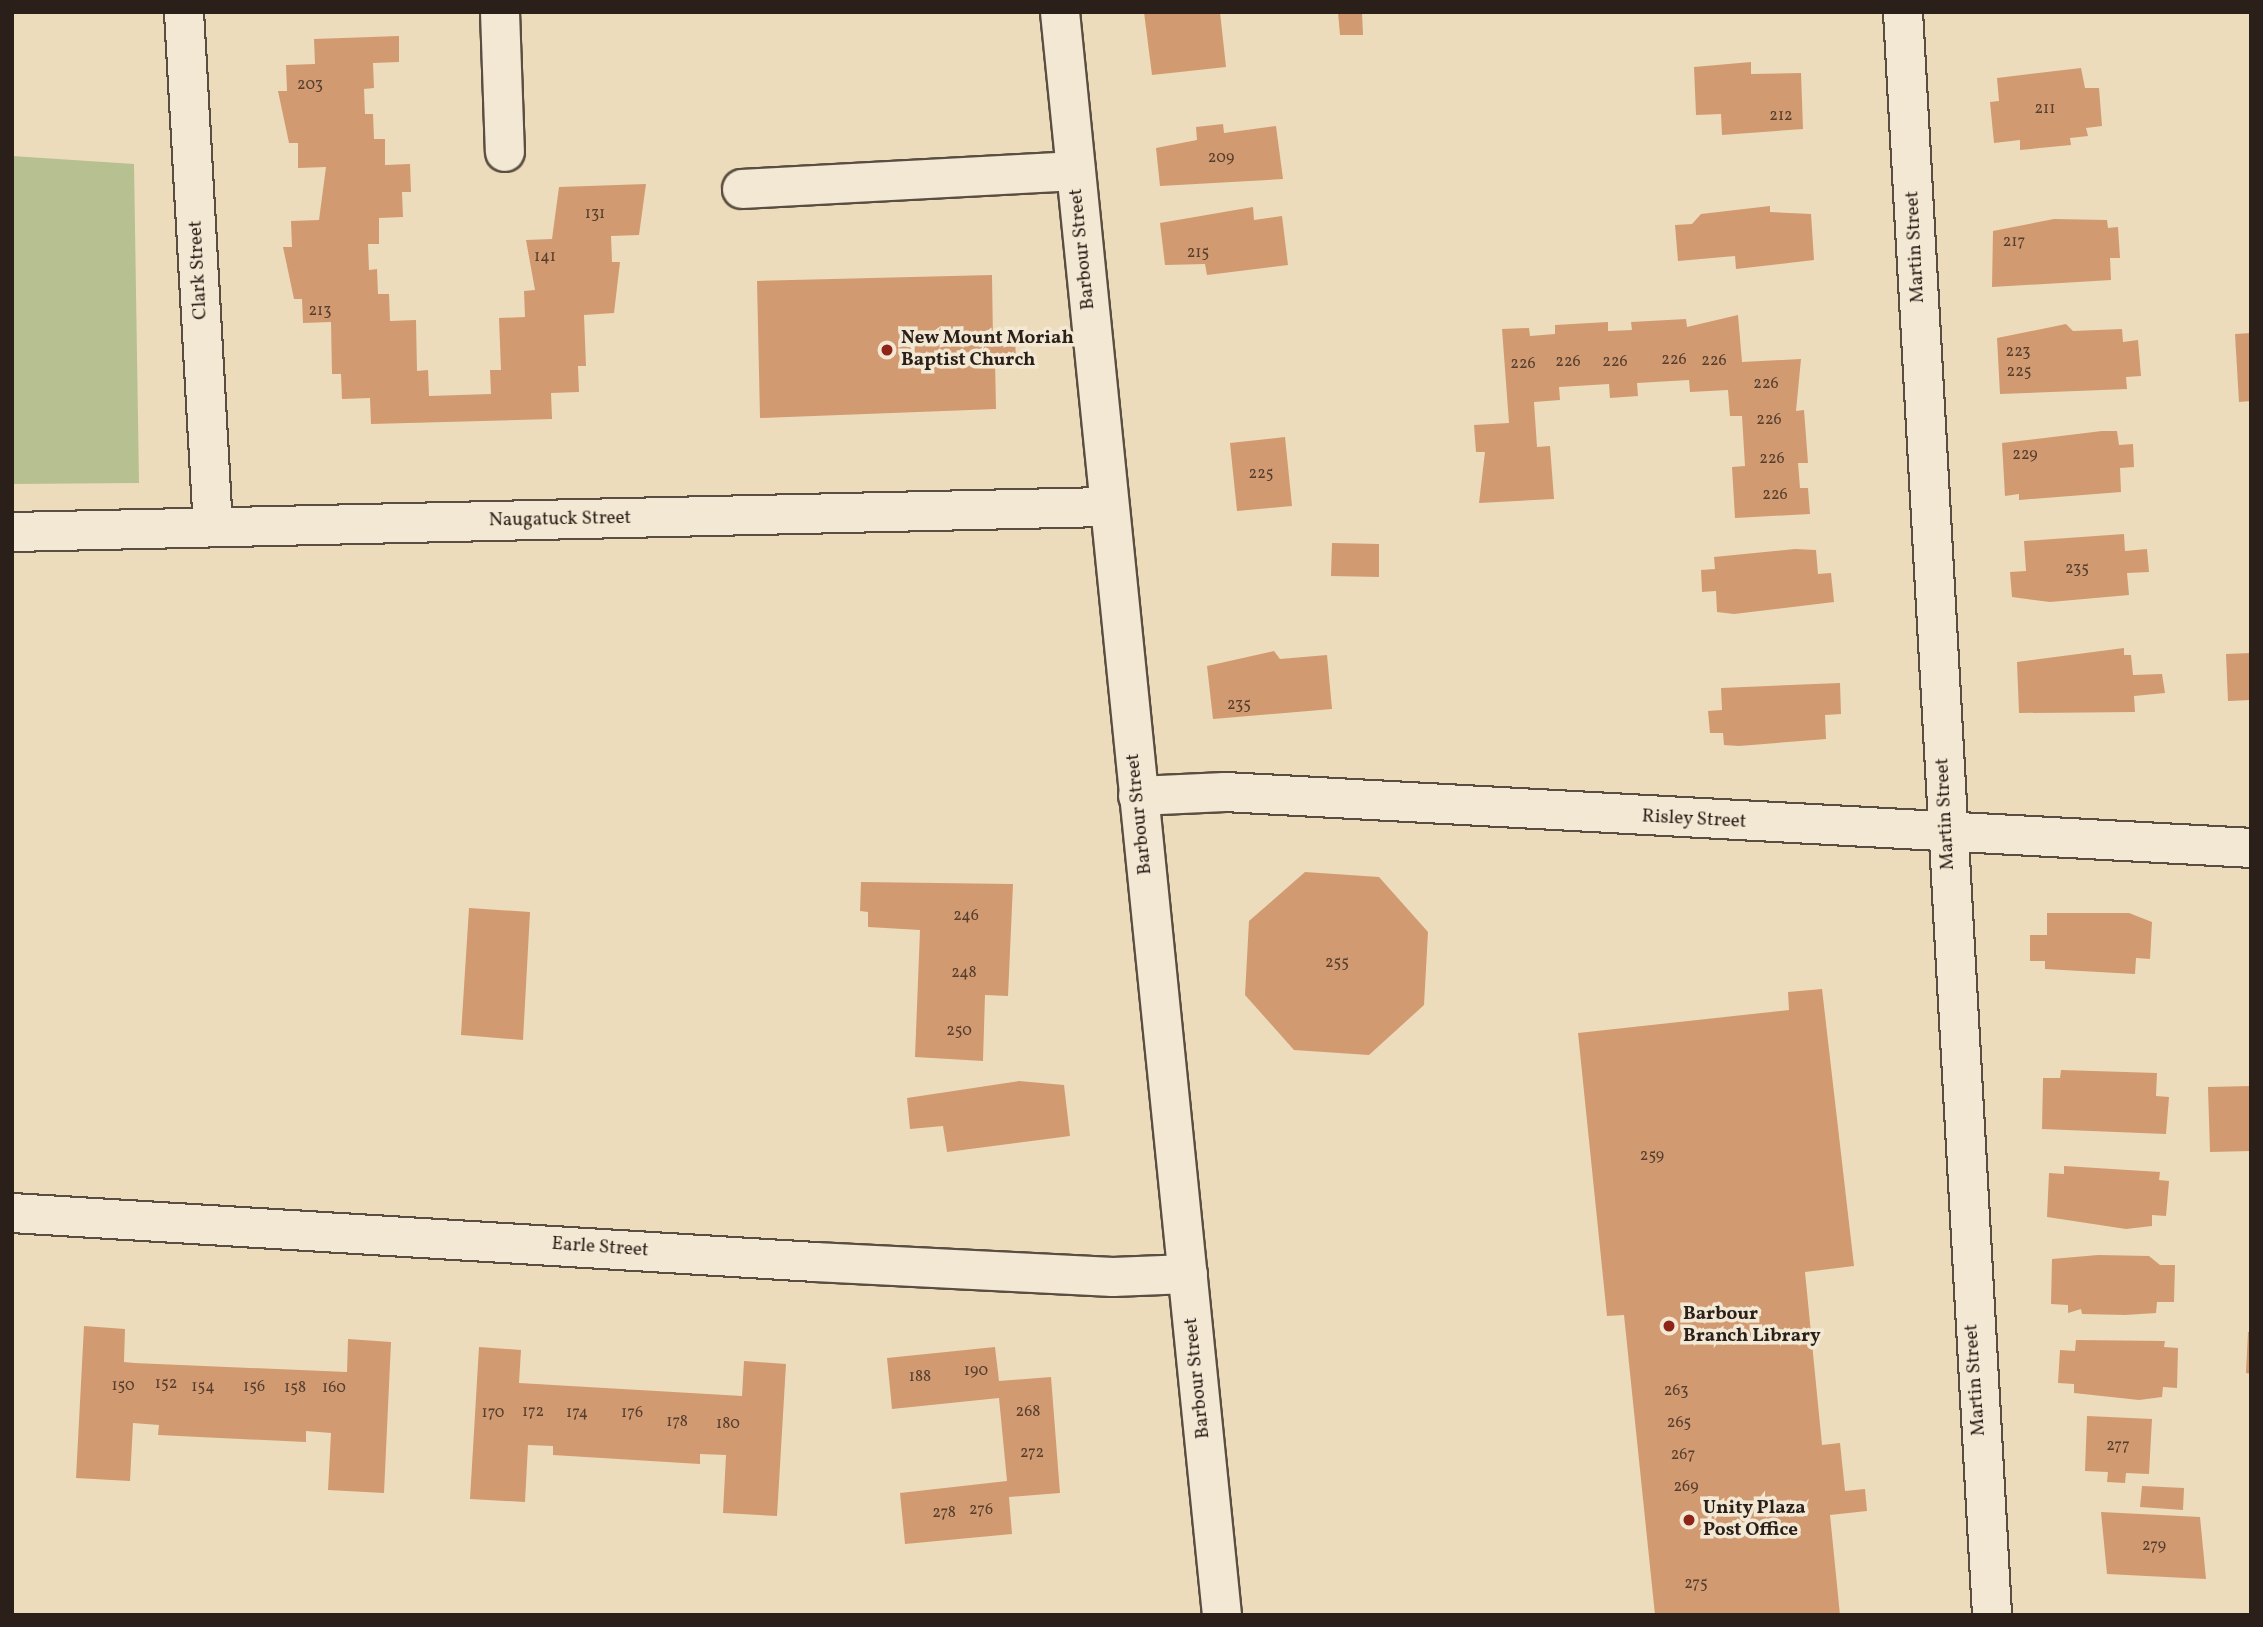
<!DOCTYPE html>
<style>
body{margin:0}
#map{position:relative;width:2263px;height:1627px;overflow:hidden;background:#ecdcbb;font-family:Vollkorn,serif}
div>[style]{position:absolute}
.green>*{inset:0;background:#b7c091}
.building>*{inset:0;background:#d29a71}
.roads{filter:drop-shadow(2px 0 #5a4e42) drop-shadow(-2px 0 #5a4e42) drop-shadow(0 2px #5a4e42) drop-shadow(0 -2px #5a4e42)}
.minor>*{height:38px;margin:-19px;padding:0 19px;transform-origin:19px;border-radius:19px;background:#f3e8d3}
.dots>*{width:19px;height:19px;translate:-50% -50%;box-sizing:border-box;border:4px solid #f3e8d3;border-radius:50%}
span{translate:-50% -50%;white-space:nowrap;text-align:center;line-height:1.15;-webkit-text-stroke:7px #f3e8d3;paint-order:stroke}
.number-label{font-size:16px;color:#543e2f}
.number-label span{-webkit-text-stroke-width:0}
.street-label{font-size:19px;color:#2a1f19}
.poi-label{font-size:19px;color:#2a1f19;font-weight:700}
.left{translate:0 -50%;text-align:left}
.frame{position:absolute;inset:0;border:14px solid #2a1f19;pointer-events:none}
</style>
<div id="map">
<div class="green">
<div style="clip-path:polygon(12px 156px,134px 164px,139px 483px,12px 484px)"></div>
</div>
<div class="building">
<div style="clip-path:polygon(1144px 12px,1220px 12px,1226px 67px,1152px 75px)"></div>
<div style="clip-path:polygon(1338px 12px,1362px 12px,1363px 35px,1340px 35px)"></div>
<div style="clip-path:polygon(399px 36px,399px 62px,373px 63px,374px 88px,364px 89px,365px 114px,373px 114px,374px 139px,385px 139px,385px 165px,410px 164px,411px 192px,402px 192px,403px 217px,379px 218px,379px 244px,368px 244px,369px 270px,377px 269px,378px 294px,389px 294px,390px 321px,416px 320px,417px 371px,428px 370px,429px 396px,491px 394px,490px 370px,501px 370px,499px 318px,525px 317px,524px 291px,535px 290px,526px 240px,552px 239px,559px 187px,646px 184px,639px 235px,611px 236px,612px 262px,620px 262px,614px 313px,584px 315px,586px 366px,578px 366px,579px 392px,551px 393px,552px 419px,371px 424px,370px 398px,342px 399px,341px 374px,332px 374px,331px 322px,303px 323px,302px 299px,294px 299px,283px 247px,292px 247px,291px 221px,319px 220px,326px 167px,298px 168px,298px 143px,289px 143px,278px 91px,287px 91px,286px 65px,315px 64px,314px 39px)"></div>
<div style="clip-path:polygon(1751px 62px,1751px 74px,1801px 73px,1803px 129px,1722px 135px,1721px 114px,1696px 115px,1694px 67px)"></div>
<div style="clip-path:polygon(2081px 68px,2085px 88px,2099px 88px,2102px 126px,2086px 128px,2088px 136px,2070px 138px,2071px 145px,2020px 150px,2020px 140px,1994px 143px,1990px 102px,1999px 101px,1997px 78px)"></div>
<div style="clip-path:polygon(1223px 124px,1224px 133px,1276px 126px,1283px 179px,1160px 186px,1156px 148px,1197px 140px,1196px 127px)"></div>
<div style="clip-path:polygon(1770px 206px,1770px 212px,1811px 214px,1814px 260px,1736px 269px,1735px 256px,1678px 261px,1675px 225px,1692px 224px,1701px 214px)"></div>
<div style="clip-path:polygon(1253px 207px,1254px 220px,1282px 216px,1288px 265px,1207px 275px,1205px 264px,1165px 265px,1160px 223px)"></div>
<div style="clip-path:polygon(2054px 219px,2107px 220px,2108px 228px,2118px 227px,2120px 258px,2110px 258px,2111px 280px,1992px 287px,1993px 231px)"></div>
<div style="clip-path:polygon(992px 275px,993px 340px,1015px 339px,1016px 360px,995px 361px,996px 409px,760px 418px,757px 281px)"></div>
<div style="clip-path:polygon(1738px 315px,1742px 362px,1801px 359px,1796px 411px,1804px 410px,1808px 463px,1798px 463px,1800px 488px,1808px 488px,1810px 514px,1735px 518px,1732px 467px,1745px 466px,1742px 416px,1730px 416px,1728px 390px,1690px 392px,1689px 380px,1637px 383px,1638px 396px,1610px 398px,1609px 384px,1559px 387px,1560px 400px,1534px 402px,1537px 447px,1550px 446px,1554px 499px,1479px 503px,1485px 452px,1476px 452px,1474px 425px,1509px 423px,1502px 329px,1529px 328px,1530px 336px,1555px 334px,1555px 325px,1608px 322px,1608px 331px,1632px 330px,1631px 322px,1686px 319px,1687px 327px)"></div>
<div style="clip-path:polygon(2066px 324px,2073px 331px,2122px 329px,2123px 342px,2138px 340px,2141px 376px,2126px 377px,2127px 389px,2000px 394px,1997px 338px)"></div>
<div style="clip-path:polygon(2251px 333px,2251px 401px,2239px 402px,2235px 334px)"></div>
<div style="clip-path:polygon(2102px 431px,2117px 431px,2119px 445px,2133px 444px,2134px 467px,2120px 468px,2121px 492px,2019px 500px,2019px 494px,2005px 496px,2002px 443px)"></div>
<div style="clip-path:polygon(1285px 437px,1292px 506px,1237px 511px,1230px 443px)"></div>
<div style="clip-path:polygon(2124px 534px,2125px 551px,2147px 549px,2149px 572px,2127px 573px,2129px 595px,2050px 602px,2012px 597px,2010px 572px,2026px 571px,2024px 541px)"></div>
<div style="clip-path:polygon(1332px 543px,1379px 544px,1379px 577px,1331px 576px)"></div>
<div style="clip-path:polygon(1795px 549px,1816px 550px,1818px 574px,1831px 573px,1834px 602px,1734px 614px,1717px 612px,1716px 591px,1702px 592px,1701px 570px,1715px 569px,1714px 557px)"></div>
<div style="clip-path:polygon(2124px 648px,2124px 655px,2131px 655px,2133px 675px,2162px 674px,2165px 693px,2134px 696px,2135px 712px,2019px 713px,2017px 662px)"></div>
<div style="clip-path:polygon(1274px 651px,1280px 659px,1327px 655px,1332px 709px,1213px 719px,1207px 666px)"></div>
<div style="clip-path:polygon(2251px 653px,2251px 700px,2228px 701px,2226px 654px)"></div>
<div style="clip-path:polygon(1840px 683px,1841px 714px,1825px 715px,1826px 739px,1739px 746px,1724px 745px,1723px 733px,1710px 733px,1708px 711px,1722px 710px,1721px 688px)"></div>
<div style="clip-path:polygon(1305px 872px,1379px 877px,1428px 932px,1424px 1005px,1369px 1055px,1294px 1050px,1245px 995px,1249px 921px)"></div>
<div style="clip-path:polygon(861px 882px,1013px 884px,1008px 996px,985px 995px,983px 1061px,915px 1057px,920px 930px,868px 927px,868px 912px,860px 911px)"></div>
<div style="clip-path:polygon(469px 908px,530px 912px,523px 1040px,461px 1035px)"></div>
<div style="clip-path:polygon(2047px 913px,2129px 913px,2152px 922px,2150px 959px,2136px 958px,2135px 974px,2045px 969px,2045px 961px,2030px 961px,2030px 935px,2047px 935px)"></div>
<div style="clip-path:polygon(1822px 989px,1854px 1266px,1805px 1272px,1822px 1445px,1840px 1443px,1845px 1491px,1865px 1489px,1867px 1511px,1830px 1515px,1840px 1615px,1655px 1615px,1624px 1315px,1607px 1316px,1578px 1033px,1789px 1010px,1788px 992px)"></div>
<div style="clip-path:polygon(2061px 1070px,2157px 1073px,2156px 1096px,2169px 1097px,2166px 1134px,2042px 1129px,2043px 1078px,2060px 1078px)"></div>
<div style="clip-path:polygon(1019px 1081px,1064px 1085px,1070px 1136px,947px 1152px,943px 1126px,910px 1129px,907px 1098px)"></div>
<div style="clip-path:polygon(2251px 1086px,2251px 1151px,2210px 1152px,2208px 1087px)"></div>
<div style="clip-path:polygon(2064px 1166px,2160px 1172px,2159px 1180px,2169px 1181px,2166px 1216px,2152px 1215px,2152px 1226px,2126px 1229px,2047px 1217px,2049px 1173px,2064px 1174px)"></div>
<div style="clip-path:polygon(2098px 1255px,2149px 1256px,2160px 1265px,2175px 1265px,2174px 1302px,2157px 1302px,2156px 1313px,2125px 1315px,2082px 1314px,2081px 1309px,2068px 1313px,2068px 1305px,2051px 1304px,2052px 1259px)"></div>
<div style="clip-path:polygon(84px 1326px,125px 1329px,124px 1362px,134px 1363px,347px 1372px,348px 1339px,391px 1342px,384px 1493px,328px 1490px,331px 1433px,306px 1431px,306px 1442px,158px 1435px,159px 1425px,133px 1423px,130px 1481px,76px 1478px)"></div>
<div style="clip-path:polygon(2248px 1332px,2251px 1332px,2251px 1374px,2246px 1373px)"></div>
<div style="clip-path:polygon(2076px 1340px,2165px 1341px,2164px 1347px,2178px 1348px,2177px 1388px,2163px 1387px,2162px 1397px,2139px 1400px,2074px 1393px,2074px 1384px,2058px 1383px,2060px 1350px,2075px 1351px)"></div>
<div style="clip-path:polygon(479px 1347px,521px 1350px,519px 1383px,742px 1396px,744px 1361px,786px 1364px,777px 1516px,723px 1513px,726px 1455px,700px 1454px,700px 1464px,553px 1455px,553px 1446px,528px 1445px,525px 1502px,470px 1499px)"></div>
<div style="clip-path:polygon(995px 1347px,999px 1381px,1051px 1377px,1060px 1493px,1009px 1497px,1012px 1534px,905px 1544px,900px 1493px,1007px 1481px,999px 1398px,892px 1409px,887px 1358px)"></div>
<div style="clip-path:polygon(2087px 1416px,2152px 1419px,2149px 1474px,2126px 1473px,2125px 1483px,2107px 1482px,2108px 1472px,2085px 1471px)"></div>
<div style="clip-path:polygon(2142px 1486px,2184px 1488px,2183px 1510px,2140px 1507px)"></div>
<div style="clip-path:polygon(2101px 1512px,2200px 1517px,2206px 1579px,2107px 1574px)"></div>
</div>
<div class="roads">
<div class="minor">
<div style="left:184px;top:12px;width:516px;rotate:86.78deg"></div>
<div style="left:500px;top:12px;width:140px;rotate:88deg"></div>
<div style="left:1060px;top:12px;width:1611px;rotate:84.23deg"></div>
<div style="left:1903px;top:12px;width:1605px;rotate:86.82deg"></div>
<div style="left:742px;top:189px;width:334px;rotate:-3.1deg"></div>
<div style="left:12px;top:532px;width:1097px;rotate:-1.31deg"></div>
<div style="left:1138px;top:796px;width:87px;rotate:-2.6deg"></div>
<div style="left:1225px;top:792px;width:1028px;rotate:3.12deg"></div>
<div style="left:12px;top:1213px;width:804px;rotate:3.49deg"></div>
<div style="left:815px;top:1262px;width:298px;rotate:2.9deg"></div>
<div style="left:1113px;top:1277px;width:75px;rotate:-2.3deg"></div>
</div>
</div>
<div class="dots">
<div style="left:887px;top:350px;background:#8f2418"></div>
<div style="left:1669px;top:1326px;background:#8f2418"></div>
<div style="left:1689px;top:1520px;background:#8f2418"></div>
</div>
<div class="number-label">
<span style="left:310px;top:85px">203</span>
<span style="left:2045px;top:109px">211</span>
<span style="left:1781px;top:116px">212</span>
<span style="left:1221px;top:158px">209</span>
<span style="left:595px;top:214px">131</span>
<span style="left:2014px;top:242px">217</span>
<span style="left:1198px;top:253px">215</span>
<span style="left:545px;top:257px">141</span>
<span style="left:320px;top:311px">213</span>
<span style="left:2018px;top:352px">223</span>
<span style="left:1674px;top:360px">226</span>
<span style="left:1714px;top:361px">226</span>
<span style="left:1568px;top:362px">226</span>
<span style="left:1615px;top:362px">226</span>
<span style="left:1523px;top:364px">226</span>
<span style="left:2019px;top:372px">225</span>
<span style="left:1766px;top:384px">226</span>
<span style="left:1769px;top:420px">226</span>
<span style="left:2025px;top:455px">229</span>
<span style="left:1772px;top:459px">226</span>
<span style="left:1261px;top:474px">225</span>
<span style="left:1775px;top:495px">226</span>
<span style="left:2077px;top:569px">235</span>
<span style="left:1239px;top:705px">235</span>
<span style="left:966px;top:916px">246</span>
<span style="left:1337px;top:963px">255</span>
<span style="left:964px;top:973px">248</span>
<span style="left:959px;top:1031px">250</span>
<span style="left:1652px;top:1156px">259</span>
<span style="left:976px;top:1371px">190</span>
<span style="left:920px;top:1377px">188</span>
<span style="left:166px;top:1384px">152</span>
<span style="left:123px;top:1386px">150</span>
<span style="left:203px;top:1387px">154</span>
<span style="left:254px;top:1387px">156</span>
<span style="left:295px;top:1388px">158</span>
<span style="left:334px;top:1388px">160</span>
<span style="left:1676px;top:1391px">263</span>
<span style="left:533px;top:1412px">172</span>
<span style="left:1028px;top:1412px">268</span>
<span style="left:493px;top:1413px">170</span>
<span style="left:577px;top:1413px">174</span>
<span style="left:632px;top:1413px">176</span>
<span style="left:677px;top:1422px">178</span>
<span style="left:1679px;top:1423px">265</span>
<span style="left:728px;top:1424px">180</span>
<span style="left:2118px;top:1446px">277</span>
<span style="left:1032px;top:1453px">272</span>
<span style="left:1683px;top:1455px">267</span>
<span style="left:1686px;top:1487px">269</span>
<span style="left:981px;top:1510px">276</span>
<span style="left:944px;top:1513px">278</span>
<span style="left:2154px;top:1546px">279</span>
<span style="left:1696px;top:1584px">275</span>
</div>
<div class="street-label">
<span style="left:1916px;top:247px;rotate:-93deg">Martin Street</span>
<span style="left:1083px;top:249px;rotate:-96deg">Barbour Street</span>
<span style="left:199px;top:270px;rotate:-93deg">Clark Street</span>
<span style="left:560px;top:520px;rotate:-1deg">Naugatuck Street</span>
<span style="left:1140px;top:814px;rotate:-96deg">Barbour Street</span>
<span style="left:1946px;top:814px;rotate:-93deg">Martin Street</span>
<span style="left:1694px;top:820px;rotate:3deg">Risley Street</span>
<span style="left:600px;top:1248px;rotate:4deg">Earle Street</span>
<span style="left:1198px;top:1378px;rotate:-96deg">Barbour Street</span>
<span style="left:1976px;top:1380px;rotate:-94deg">Martin Street</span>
</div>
<div class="poi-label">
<span class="left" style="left:901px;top:350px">New Mount Moriah<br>Baptist Church</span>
<span class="left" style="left:1683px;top:1326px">Barbour<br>Branch Library</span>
<span class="left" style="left:1703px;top:1520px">Unity Plaza<br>Post Office</span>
</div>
<div class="frame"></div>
</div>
